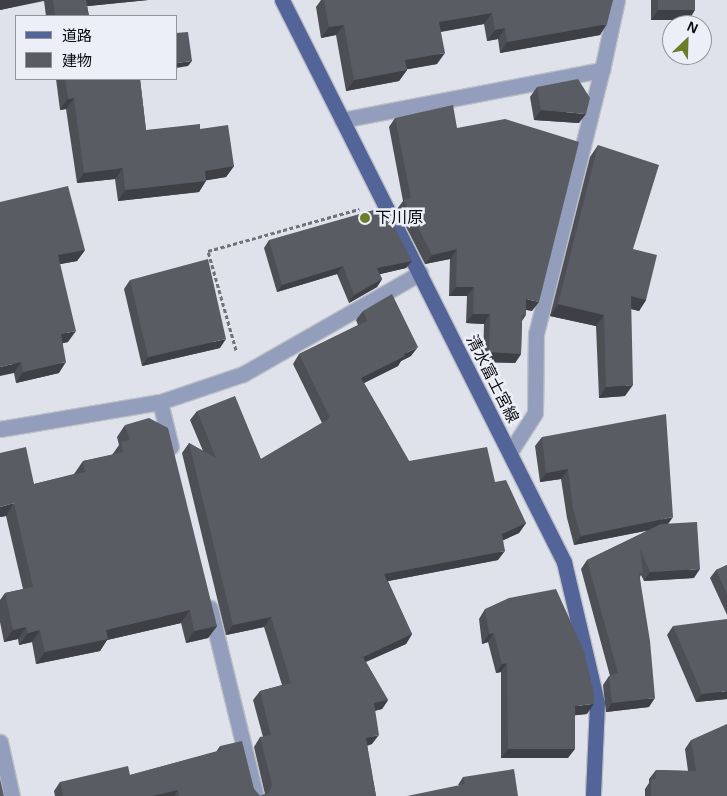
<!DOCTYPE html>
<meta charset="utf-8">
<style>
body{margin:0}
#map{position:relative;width:727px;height:796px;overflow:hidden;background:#dfe2ea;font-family:Arial,"Noto Sans JP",sans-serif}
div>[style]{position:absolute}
.path>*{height:3px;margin-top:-1.5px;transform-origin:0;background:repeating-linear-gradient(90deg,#707278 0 4px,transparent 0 6.5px)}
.roads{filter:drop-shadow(1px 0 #bdc0c7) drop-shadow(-1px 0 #bdc0c7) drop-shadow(0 1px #bdc0c7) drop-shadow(0 -1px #bdc0c7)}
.minor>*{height:15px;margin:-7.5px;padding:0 7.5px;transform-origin:7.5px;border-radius:7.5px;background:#939ebc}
.primary>*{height:15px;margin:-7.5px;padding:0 7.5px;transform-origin:7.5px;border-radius:7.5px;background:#536499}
.wall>*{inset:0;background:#4d4f55}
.shaded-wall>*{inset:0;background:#3e4045}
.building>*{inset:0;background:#595c63}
.dots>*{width:14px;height:14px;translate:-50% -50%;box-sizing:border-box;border:2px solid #eceff7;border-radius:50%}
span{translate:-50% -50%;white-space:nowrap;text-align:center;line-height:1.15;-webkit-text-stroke:5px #eceff7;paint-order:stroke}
.poi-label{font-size:16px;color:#0b0c0f}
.left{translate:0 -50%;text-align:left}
.street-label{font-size:16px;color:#0b0c0f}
.legend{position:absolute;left:15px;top:15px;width:162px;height:65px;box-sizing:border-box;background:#eceff7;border:1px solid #92949a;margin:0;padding:6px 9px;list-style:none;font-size:15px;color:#0b0c0f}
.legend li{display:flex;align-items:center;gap:10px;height:25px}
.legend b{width:25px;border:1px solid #92949a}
.north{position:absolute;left:662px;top:15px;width:50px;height:50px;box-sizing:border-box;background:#eceff7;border:1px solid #92949a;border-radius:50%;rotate:24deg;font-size:14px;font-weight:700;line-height:20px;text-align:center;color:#0b0c0f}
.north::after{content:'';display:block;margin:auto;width:18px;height:22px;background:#6b7c2b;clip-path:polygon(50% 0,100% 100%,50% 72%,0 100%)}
</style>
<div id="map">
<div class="path">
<div style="left:236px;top:350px;width:103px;rotate:-105.8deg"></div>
<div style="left:208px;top:251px;width:157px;rotate:-15.5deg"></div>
</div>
<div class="roads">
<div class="minor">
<div style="left:342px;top:120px;width:265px;rotate:-10.9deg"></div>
<div style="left:160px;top:402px;width:46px;rotate:76.3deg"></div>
<div style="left:0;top:429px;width:162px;rotate:-9.6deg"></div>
<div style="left:160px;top:402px;width:88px;rotate:-18.6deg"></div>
<div style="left:243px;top:374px;width:204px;rotate:-29.7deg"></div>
<div style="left:510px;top:452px;width:46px;rotate:-57.3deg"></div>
<div style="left:535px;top:413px;width:79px;rotate:-89.3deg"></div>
<div style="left:536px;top:334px;width:272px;rotate:-76deg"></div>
<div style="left:602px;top:70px;width:72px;rotate:-77.9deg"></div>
<div style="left:210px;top:608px;width:194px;rotate:76.3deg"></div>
<div style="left:0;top:742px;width:55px;rotate:77.5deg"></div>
</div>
<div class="primary">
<div style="left:282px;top:0;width:629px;rotate:63.35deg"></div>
<div style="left:564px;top:562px;width:145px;rotate:76.8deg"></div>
<div style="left:597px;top:703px;width:93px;rotate:92.5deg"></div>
</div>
</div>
<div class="wall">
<div style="clip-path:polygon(0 0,148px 0,87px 6px,89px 16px,46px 16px,44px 1px,0 10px)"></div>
<div style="clip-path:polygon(321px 0,613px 0,600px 35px,500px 53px,498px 39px,487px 41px,484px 24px,441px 32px,437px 64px,407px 69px,407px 70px,399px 81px,346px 91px,336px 35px,321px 38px,316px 7px)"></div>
<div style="clip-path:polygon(651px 0,695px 0,689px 20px,651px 20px)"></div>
<div style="clip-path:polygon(56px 79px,140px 79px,146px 130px,200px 129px,234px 166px,226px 177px,206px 180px,199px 192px,118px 201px,115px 179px,77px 183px,66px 109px,60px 110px)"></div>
<div style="clip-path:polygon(537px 87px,579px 123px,534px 120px,530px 97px)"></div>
<div style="clip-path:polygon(395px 118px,457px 128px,532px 311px,526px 310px,526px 315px,522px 321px,521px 354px,515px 363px,483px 362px,484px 324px,466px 323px,467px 296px,449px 296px,450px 259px,425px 264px,397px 209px,403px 201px,389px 127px)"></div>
<div style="clip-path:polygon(598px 145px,646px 300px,639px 311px,631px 309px,625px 396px,599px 398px,596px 326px,550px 316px,590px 157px)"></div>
<div style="clip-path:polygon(0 202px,85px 250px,77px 261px,60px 264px,68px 342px,63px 343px,59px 373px,16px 383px,14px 373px)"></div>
<div style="clip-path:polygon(269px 240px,412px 261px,406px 268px,380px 274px,382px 279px,377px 287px,349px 303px,337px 274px,277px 292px,264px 248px)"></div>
<div style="clip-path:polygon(130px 280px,220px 348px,142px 366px,124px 289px)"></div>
<div style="clip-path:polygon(363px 311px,411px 356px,401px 361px,398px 366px,364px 383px,409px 461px,495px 482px,526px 523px,519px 533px,503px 540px,498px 560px,388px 581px,412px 634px,406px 644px,366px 662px,388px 700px,382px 709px,375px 711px,372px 744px,367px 746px,376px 796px,55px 796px,54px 791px,60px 782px,130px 775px,216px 752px,220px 746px,254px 789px,260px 796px,265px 794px,254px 747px,260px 737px,263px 737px,253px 700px,260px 691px,282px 685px,264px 627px,226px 635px,182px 453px,189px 443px,203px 451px,190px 420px,197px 411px,261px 459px,322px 423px,293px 364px,299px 354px,358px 325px,356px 320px)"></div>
<div style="clip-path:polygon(125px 425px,217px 626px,208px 638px,186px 643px,181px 623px,107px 640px,100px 651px,36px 664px,32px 642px,19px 645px,18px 639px,4px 642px,0 622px,0 600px,5px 593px,23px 589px,6px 516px,0 517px,34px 484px,74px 474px,83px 461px,112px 455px,119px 445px,117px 437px)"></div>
<div style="clip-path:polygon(542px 437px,668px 524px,694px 578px,644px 581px,641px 575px,640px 577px,649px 707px,606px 712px,603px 685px,609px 676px,610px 676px,581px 569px,587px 560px,649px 530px,574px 545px,567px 518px,561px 479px,540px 482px,535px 446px)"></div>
<div style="clip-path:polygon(727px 565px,727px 615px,710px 578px,716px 570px)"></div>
<div style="clip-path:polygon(485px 609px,587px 714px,575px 715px,568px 758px,501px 758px,501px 672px,496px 673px,488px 642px,482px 644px,479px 619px)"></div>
<div style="clip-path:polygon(673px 626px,727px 699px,696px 702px,667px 635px)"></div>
<div style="clip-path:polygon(691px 740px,727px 796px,645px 796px,645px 789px,649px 783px,649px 779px,656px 770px,688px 771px,685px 749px)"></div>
<div style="clip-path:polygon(463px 777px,518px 796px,458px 785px)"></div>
</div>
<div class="shaded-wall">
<div style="clip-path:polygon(0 0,44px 0,0 10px)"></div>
<div style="clip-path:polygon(84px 0,148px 0,79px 7px)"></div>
<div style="clip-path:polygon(658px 10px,695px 10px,689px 20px,651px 20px)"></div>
<div style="clip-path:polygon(492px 13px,484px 24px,432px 33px,439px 22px)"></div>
<div style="clip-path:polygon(607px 24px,600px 35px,500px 53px,507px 42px)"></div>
<div style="clip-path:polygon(344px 25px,336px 35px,321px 38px,329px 27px)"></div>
<div style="clip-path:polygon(505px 28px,498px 39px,487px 41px,495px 30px)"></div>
<div style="clip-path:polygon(445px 53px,437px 64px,398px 71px,405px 60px)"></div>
<div style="clip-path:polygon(192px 61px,188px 66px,176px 68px,176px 63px)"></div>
<div style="clip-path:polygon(407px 70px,399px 81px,346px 91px,354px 80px)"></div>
<div style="clip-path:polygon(74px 98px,66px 109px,60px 110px,68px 99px)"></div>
<div style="clip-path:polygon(541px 110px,586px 114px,579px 123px,534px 120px)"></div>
<div style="clip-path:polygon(234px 166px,226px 177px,197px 182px,205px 171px)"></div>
<div style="clip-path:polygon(123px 168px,115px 179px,77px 183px,84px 173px)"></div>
<div style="clip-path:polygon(206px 181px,199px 192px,118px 201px,125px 190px)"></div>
<div style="clip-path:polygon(457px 249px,450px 259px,425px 264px,432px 255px)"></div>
<div style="clip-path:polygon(85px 250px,77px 261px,50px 266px,58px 255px)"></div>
<div style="clip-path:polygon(412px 261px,406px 268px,372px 276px,377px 268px)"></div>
<div style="clip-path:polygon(343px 266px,337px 274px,277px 292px,282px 285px)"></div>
<div style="clip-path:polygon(382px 279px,377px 287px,349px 303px,354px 295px)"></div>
<div style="clip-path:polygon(456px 287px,474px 287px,467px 296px,449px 296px)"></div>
<div style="clip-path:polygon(631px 296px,646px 300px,639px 311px,623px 307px)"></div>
<div style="clip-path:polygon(526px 299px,539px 302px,532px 311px,520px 308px)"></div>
<div style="clip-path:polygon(558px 304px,604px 315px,596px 326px,550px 316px)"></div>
<div style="clip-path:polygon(473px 314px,490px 314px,484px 324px,466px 323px)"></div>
<div style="clip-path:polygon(76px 331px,68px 342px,54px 345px,61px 334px)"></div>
<div style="clip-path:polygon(226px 339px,220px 348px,142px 366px,148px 357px)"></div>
<div style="clip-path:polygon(418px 347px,411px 356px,401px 361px,398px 366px,354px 388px,361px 378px,404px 354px)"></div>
<div style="clip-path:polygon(489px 352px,521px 354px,515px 363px,483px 362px)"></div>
<div style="clip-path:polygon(21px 362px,14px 373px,0 376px,0 367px)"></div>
<div style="clip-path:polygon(66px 362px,59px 373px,16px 383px,23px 372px)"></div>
<div style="clip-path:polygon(633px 385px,625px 396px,599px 398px,606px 387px)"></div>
<div style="clip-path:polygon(568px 469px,561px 479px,540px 482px,546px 473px)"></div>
<div style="clip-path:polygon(14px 503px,6px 516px,0 517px,0 507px)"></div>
<div style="clip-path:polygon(673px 517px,666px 527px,574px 545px,581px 536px)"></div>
<div style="clip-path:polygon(526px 523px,519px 533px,495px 544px,502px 534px)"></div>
<div style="clip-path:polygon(505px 551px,498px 560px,378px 583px,384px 574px)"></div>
<div style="clip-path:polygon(700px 569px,694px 578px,644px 581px,650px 572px)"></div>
<div style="clip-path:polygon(190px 610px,181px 623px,107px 640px,100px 651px,36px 664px,45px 652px,106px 630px)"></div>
<div style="clip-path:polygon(271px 617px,264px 627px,226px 635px,233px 625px)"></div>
<div style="clip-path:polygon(217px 626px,208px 638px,186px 643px,194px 631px)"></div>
<div style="clip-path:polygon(26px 627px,18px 639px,4px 642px,13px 630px)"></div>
<div style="clip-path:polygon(40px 630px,32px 642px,19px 645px,28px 633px)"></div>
<div style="clip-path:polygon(494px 633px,488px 642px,482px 644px,489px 634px)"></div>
<div style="clip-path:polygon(412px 634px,406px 644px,356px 666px,363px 657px)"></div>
<div style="clip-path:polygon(507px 663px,501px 672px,496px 673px,502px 664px)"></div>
<div style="clip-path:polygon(727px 691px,727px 699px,696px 702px,702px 694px)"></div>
<div style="clip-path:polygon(655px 698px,649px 707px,606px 712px,612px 703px)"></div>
<div style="clip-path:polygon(388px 700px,382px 709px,367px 712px,374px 703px)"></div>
<div style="clip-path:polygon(594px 704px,587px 714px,569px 716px,575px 706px)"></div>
<div style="clip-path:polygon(379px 735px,372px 744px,359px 747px,366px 738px)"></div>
<div style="clip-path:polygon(508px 749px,575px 749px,568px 758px,501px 758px)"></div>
<div style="clip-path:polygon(178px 790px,174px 796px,152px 796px)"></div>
</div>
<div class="building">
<div style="clip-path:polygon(53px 0,86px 0,89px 16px,55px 16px)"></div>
<div style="clip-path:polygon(324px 0,613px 0,607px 24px,507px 42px,505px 28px,495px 30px,492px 13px,439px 22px,445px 53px,405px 60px,407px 70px,354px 80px,344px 25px,329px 27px)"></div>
<div style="clip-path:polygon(658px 0,695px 0,695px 10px,658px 10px)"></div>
<div style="clip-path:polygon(188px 32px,192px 61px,176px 63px,176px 33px)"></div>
<div style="clip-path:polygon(65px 79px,140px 79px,146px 130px,200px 124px,200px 129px,228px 125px,234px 166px,205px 171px,206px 181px,125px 190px,123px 168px,84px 173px,74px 98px,68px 99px)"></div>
<div style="clip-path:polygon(578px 79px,590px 98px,586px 114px,541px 110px,537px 87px)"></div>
<div style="clip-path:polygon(453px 105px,457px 128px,505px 119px,579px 142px,539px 302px,526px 299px,526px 315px,522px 315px,521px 354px,489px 352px,490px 314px,473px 314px,474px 287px,456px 287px,457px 249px,432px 255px,404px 200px,411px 198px,395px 118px)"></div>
<div style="clip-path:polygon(598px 145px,659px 165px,633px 249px,657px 255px,646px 300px,631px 296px,633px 385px,606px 387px,604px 315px,558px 304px)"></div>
<div style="clip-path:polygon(68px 186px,85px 250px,58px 255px,76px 331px,61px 334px,66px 362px,23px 372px,21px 362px,0 367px,0 202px)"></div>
<div style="clip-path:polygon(384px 207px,412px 261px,377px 268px,382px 279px,354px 295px,343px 266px,282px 285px,269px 240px)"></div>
<div style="clip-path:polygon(208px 259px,226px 339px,148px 357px,130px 280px)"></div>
<div style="clip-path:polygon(392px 294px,418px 347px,404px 354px,405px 356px,361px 378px,409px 461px,487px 447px,495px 482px,506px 480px,526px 523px,502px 534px,505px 551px,384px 574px,412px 634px,363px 657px,388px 700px,374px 703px,379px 735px,366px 738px,376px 796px,179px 796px,178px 790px,152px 796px,63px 796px,60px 782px,128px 766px,130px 775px,221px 750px,220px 746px,242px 741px,254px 789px,260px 796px,269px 793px,272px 784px,260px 737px,271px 735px,260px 691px,291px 683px,271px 617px,233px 625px,189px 443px,216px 458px,197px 411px,235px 396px,261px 459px,330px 418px,299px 354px,367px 321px,363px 311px)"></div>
<div style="clip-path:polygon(666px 414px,673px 517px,581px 536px,573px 509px,568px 469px,546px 473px,542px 437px)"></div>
<div style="clip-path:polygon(149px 418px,168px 428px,217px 626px,194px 631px,190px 610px,106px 630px,108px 639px,45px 652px,40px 630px,28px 633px,26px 627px,13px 630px,5px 593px,33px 587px,14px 503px,0 507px,0 453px,26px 447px,34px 484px,85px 472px,83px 461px,123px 452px,121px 442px,130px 440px,125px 425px)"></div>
<div style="clip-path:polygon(697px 522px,700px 569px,650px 572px,640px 549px,643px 573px,639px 573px,650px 641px,655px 698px,612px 703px,609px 676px,618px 673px,587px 560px,661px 524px)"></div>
<div style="clip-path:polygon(727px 565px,727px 594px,716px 570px)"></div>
<div style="clip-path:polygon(556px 589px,584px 651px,594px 694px,594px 704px,575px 706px,575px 749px,508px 749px,507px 663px,502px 664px,494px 633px,489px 634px,485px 609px,509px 598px)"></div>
<div style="clip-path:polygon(727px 619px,727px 691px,702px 694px,673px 626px)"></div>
<div style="clip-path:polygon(727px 724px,727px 796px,651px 796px,651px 779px,655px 780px,656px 770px,696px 771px,691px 740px)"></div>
<div style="clip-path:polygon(514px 769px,518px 796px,407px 796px,465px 784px,463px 777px)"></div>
<div style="clip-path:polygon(0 779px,4px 796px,0 796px)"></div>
</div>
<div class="dots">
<div style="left:365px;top:218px;background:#6b7c2b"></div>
</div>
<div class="poi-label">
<span class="left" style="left:375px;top:218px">下川原</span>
</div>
<div class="street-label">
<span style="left:492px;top:379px;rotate:63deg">清水富士宮線</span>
</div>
<ul class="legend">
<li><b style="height:6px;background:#536499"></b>道路</li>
<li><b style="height:14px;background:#595c63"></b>建物</li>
</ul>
<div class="north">N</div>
</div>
